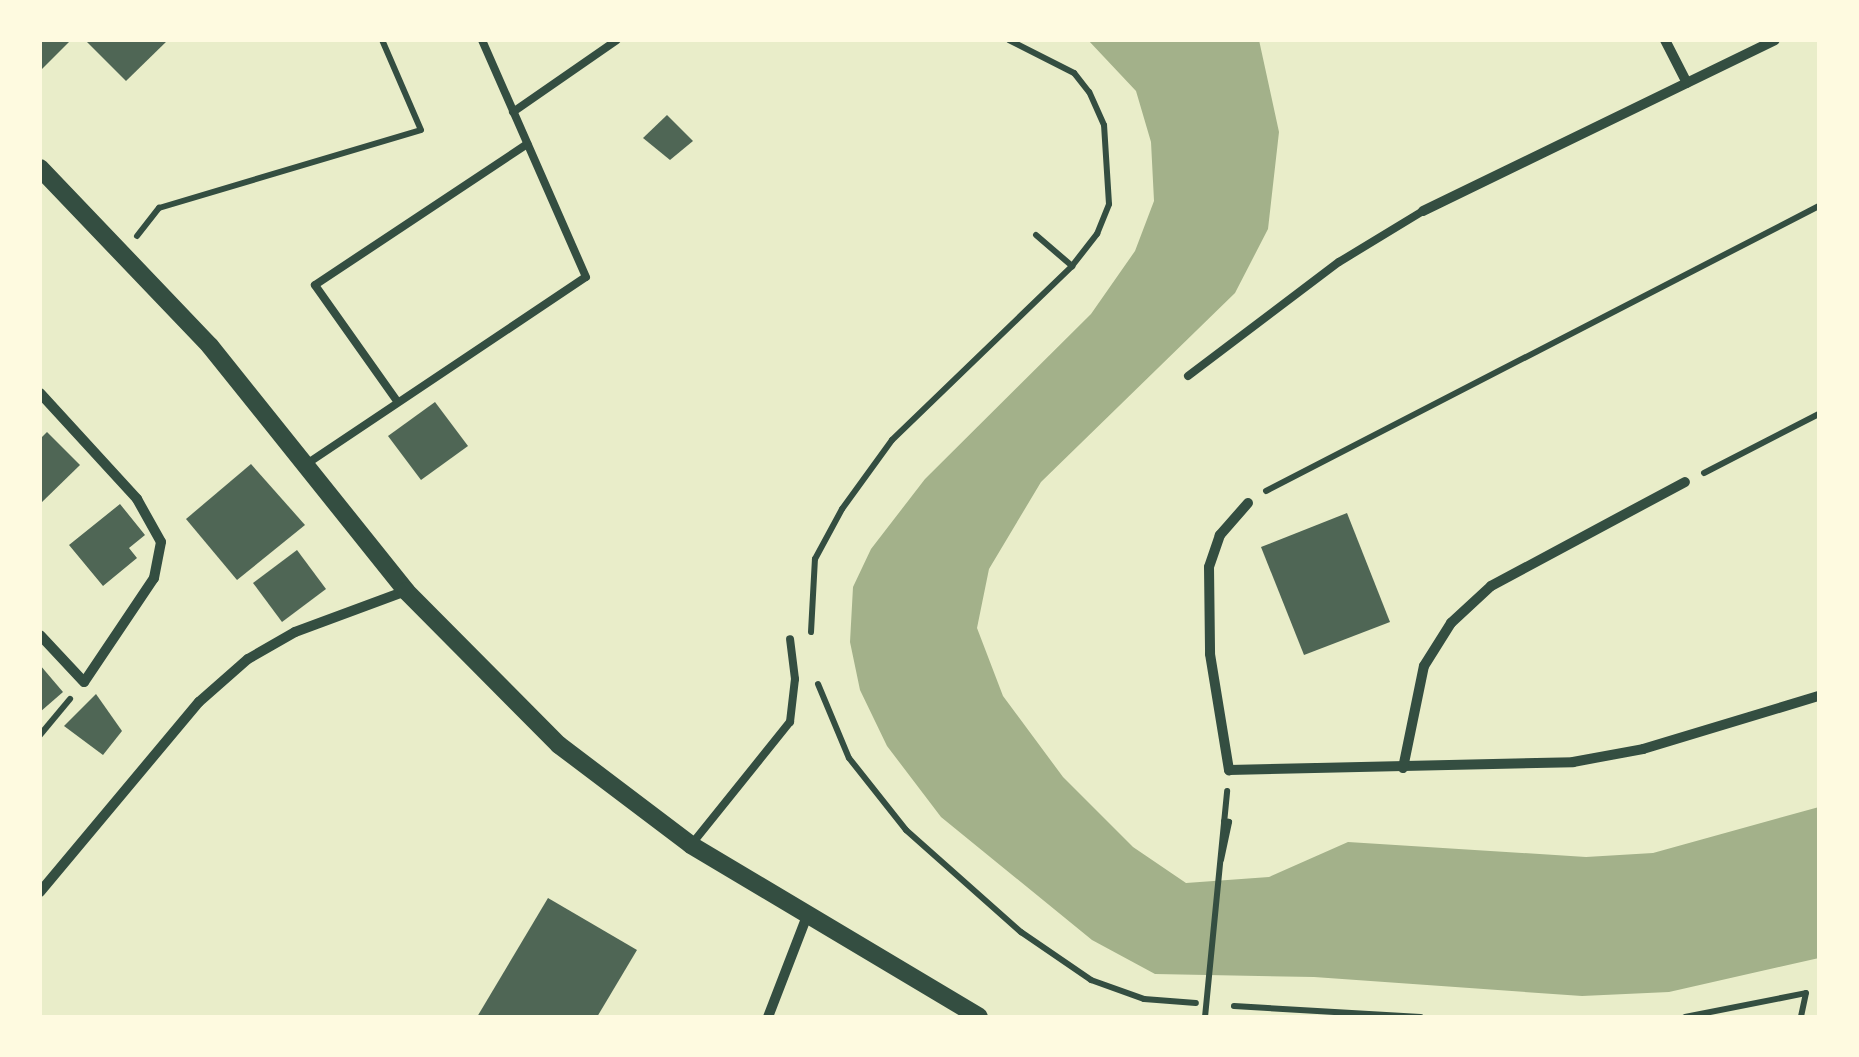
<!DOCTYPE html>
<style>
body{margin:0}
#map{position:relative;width:1859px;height:1057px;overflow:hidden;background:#e9edc9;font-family:Arial,sans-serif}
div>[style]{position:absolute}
.water>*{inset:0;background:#a3b18a}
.building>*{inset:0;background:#4f6655}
.path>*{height:6px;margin:-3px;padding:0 3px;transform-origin:3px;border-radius:3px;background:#344e41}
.service>*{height:8px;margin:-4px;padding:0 4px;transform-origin:4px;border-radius:4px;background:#344e41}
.minor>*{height:10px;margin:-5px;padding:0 5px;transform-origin:5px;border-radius:5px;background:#344e41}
.tertiary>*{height:18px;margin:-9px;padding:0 9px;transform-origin:9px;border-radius:9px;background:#344e41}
span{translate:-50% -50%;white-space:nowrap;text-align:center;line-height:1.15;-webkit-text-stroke:8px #fefae0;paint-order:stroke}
.frame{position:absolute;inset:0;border:42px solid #fefae0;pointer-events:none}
</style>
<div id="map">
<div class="water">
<div style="clip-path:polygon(1088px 40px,1259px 40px,1279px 132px,1268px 229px,1235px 293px,1041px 482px,989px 569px,977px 628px,1003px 696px,1063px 777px,1133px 847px,1186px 883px,1269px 877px,1348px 842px,1586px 857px,1653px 853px,1819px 807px,1819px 958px,1669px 992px,1582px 996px,1314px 977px,1155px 974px,1092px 940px,941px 817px,887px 746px,860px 690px,850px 642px,853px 587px,871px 549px,925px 479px,1091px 314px,1135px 251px,1154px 201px,1151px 142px,1136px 91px)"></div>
</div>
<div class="building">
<div style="clip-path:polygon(40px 40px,71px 40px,40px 71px)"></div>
<div style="clip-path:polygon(85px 40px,168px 40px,126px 81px)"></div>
<div style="clip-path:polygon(667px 115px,693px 141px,670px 160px,643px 138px)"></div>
<div style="clip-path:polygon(435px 402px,468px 446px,421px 480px,388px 436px)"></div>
<div style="clip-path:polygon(47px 432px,80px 465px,40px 504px,40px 439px)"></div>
<div style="clip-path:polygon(251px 464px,305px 525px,237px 580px,186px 519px)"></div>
<div style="clip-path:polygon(120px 504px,145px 535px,129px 548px,137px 558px,103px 586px,69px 545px)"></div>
<div style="clip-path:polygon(1347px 513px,1390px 622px,1304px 655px,1261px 547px)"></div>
<div style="clip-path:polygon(297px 550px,326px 589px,282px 622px,253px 583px)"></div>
<div style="clip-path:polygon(40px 665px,63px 692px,40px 712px)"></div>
<div style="clip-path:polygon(96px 694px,122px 731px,103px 755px,64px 726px)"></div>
<div style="clip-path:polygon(548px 898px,637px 950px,597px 1017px,477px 1017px)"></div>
</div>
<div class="path">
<div style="left:1036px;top:235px;width:48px;rotate:40.7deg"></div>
<div style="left:137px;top:236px;width:36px;rotate:-52deg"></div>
<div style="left:159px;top:208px;width:273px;rotate:-16.6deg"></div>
<div style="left:421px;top:130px;width:98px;rotate:-113.4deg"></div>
<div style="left:1704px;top:473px;width:129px;rotate:-27.2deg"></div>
<div style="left:1266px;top:491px;width:622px;rotate:-27.27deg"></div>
<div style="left:811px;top:632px;width:73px;rotate:-86.9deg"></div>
<div style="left:815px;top:559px;width:57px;rotate:-61.6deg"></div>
<div style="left:842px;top:509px;width:85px;rotate:-54.1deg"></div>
<div style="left:892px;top:440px;width:250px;rotate:-44deg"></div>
<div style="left:1072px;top:266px;width:41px;rotate:-52deg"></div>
<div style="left:1097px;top:234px;width:32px;rotate:-68deg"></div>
<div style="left:1109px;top:204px;width:79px;rotate:-93.6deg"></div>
<div style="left:1104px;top:125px;width:36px;rotate:-114deg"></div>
<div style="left:1089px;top:92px;width:24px;rotate:-128deg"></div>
<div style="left:1074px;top:73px;width:73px;rotate:-153.1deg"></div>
<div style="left:818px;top:684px;width:80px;rotate:67.3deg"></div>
<div style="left:849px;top:758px;width:92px;rotate:51.6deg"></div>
<div style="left:906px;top:830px;width:154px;rotate:41.6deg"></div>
<div style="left:1021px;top:932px;width:85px;rotate:34.4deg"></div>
<div style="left:1091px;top:980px;width:56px;rotate:19.7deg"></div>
<div style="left:1144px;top:999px;width:52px;rotate:4.4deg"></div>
<div style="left:40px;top:735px;width:47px;rotate:-50.2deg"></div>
<div style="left:1221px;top:860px;width:39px;rotate:-78deg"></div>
<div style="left:1229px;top:822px;width:5px;rotate:-169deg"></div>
<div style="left:1234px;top:1006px;width:187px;rotate:3.4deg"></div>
<div style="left:1205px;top:1017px;width:227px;rotate:-84.4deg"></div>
<div style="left:1685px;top:1017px;width:123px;rotate:-11.2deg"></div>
<div style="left:1806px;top:993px;width:25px;rotate:102deg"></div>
</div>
<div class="service">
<div style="left:513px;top:112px;width:126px;rotate:-34.7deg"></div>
<div style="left:1188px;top:376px;width:189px;rotate:-37.1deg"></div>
<div style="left:1339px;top:262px;width:98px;rotate:-31.3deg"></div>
<div style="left:397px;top:401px;width:142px;rotate:-125.3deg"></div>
<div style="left:315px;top:285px;width:255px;rotate:-33.6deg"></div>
<div style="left:308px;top:463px;width:334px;rotate:-33.8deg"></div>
<div style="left:586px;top:277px;width:259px;rotate:-113.7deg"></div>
<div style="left:691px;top:845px;width:158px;rotate:-51.2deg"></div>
<div style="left:790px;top:722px;width:43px;rotate:-83.4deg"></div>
<div style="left:795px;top:679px;width:40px;rotate:-97.1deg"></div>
</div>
<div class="minor">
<div style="left:1665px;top:40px;width:48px;rotate:62.9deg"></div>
<div style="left:1423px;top:211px;width:391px;rotate:-25.9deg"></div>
<div style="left:40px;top:393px;width:144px;rotate:47.5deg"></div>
<div style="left:137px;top:499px;width:49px;rotate:60.8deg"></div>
<div style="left:161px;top:542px;width:37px;rotate:101deg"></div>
<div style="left:154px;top:578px;width:125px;rotate:123.9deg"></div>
<div style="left:84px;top:682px;width:64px;rotate:-133.1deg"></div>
<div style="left:1248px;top:503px;width:43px;rotate:131.2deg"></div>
<div style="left:1220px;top:535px;width:34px;rotate:109deg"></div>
<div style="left:1209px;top:567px;width:87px;rotate:89.3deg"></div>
<div style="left:1210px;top:654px;width:118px;rotate:80.7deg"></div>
<div style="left:1229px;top:770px;width:344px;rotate:-1.3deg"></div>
<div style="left:1573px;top:762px;width:71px;rotate:-10.5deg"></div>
<div style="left:1643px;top:749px;width:184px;rotate:-16.8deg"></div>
<div style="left:1403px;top:768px;width:104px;rotate:-78.4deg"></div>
<div style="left:1424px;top:666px;width:51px;rotate:-57.9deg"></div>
<div style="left:1451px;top:623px;width:54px;rotate:-42.8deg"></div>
<div style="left:1491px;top:586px;width:220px;rotate:-28.2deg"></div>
<div style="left:40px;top:892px;width:248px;rotate:-50.1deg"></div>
<div style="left:199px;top:702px;width:65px;rotate:-41.3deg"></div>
<div style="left:248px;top:659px;width:54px;rotate:-29.9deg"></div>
<div style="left:295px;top:632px;width:118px;rotate:-20.3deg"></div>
<div style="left:768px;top:1017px;width:108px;rotate:-68.9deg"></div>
</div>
<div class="tertiary">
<div style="left:40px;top:168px;width:246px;rotate:46.3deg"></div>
<div style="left:210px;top:346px;width:314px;rotate:51.3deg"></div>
<div style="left:406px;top:591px;width:217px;rotate:45.2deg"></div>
<div style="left:559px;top:745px;width:166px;rotate:37.1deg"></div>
<div style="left:691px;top:845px;width:335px;rotate:30.8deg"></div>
</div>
<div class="frame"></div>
</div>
